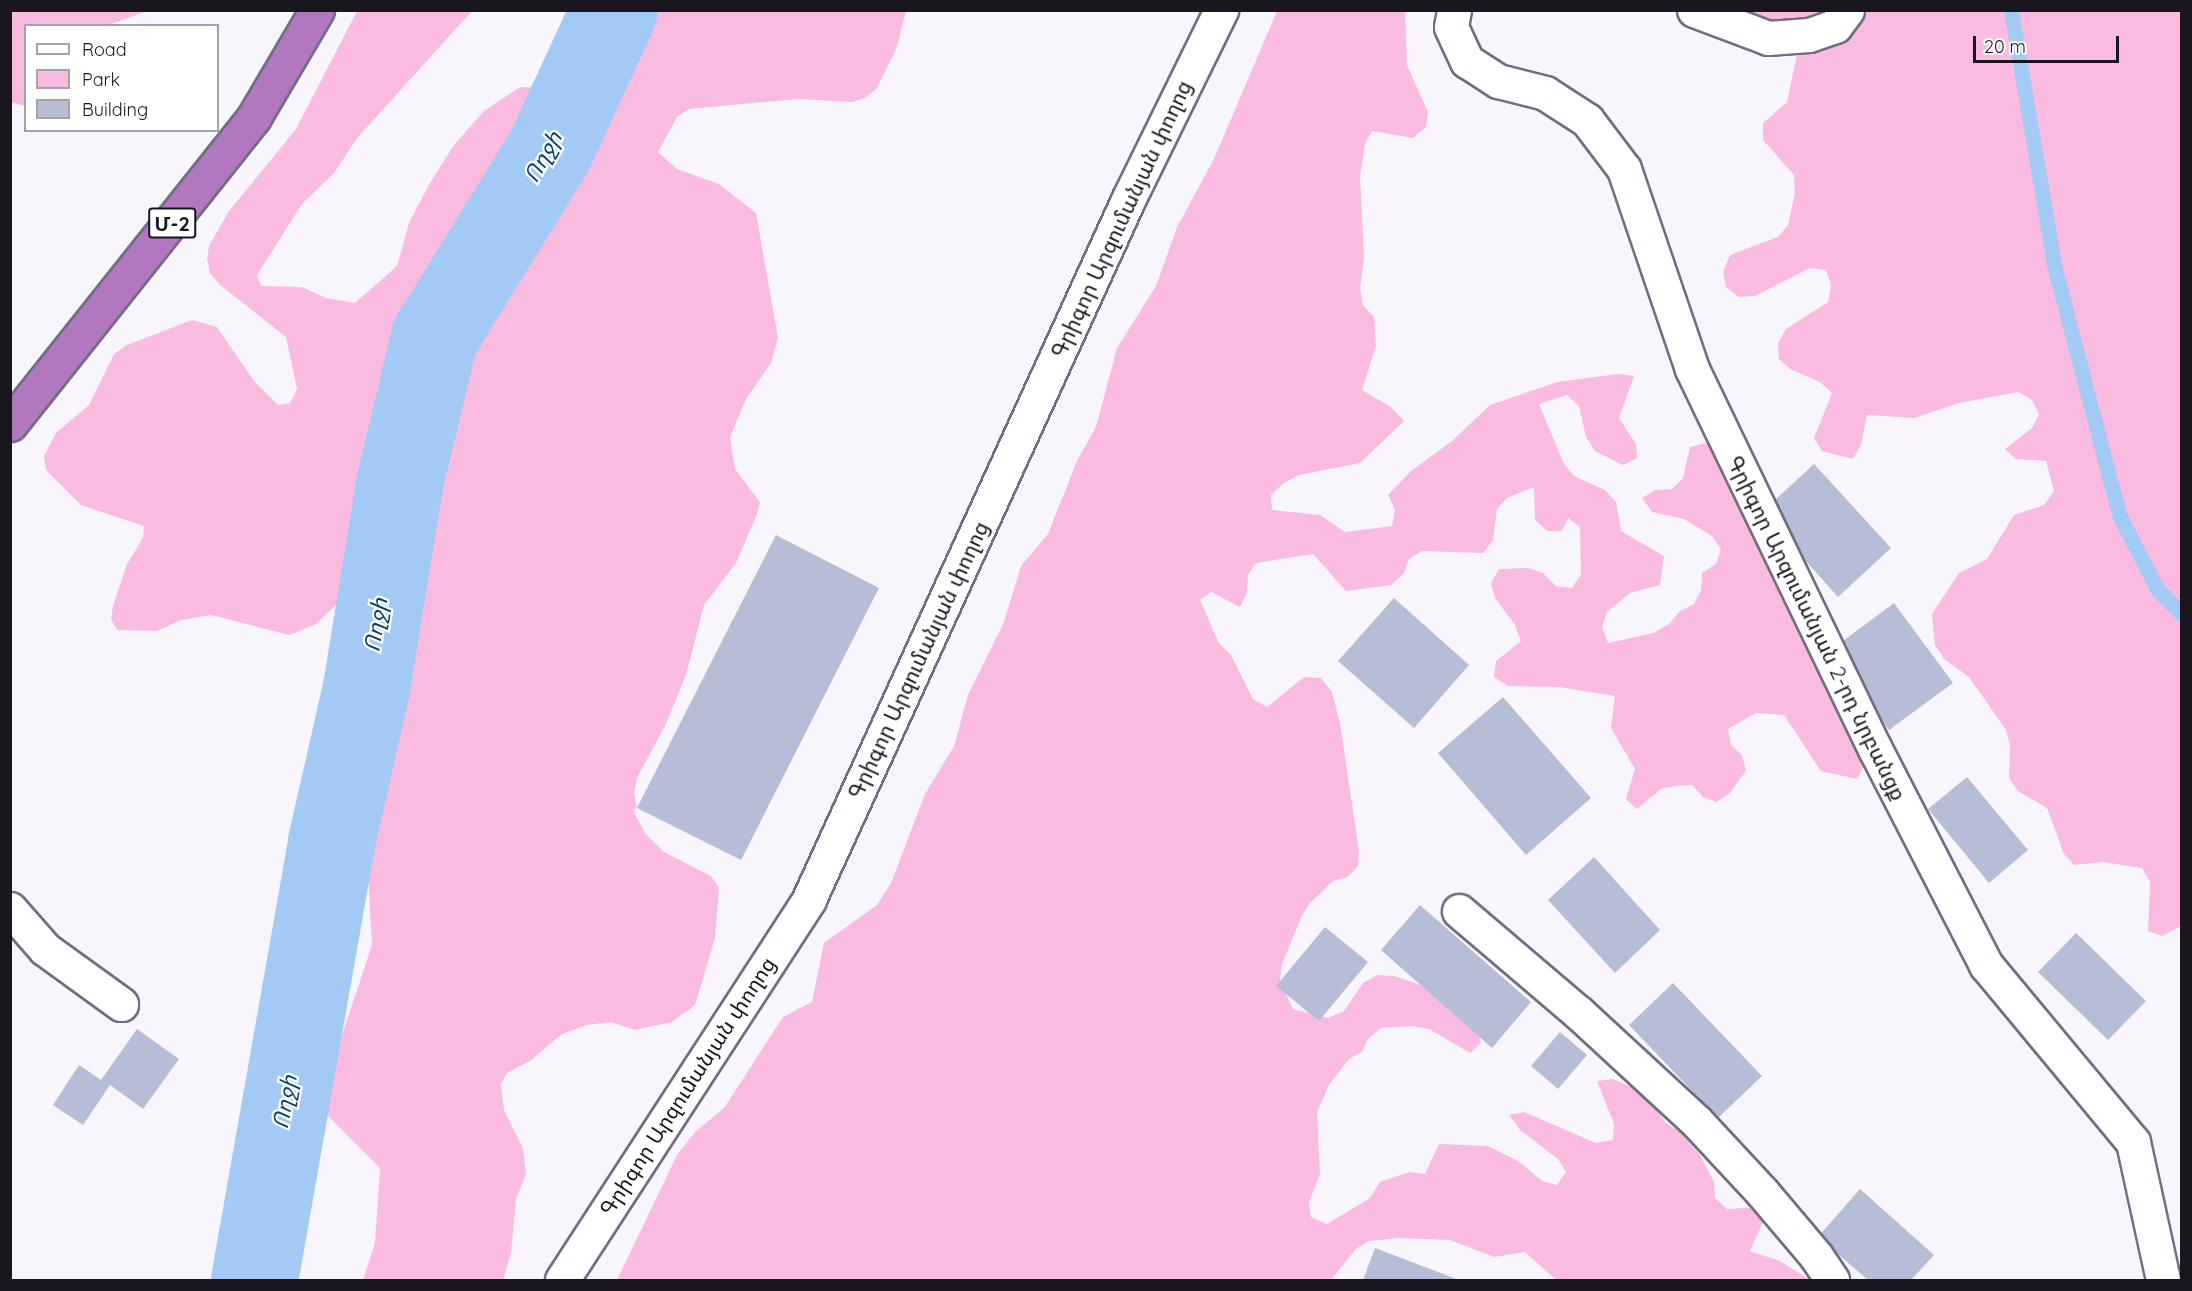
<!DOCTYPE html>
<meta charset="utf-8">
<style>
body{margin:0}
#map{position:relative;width:2192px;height:1291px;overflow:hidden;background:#f8f6fc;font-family:Quicksand,"Noto Sans Armenian",sans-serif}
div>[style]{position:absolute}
.green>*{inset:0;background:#f9bce0}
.stream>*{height:15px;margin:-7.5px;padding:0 7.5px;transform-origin:7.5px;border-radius:7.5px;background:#a3caf5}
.river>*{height:87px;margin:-43.5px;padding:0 43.5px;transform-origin:43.5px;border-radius:43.5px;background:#a3caf5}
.building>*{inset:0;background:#b6bdd7}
.roads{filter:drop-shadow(2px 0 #726c84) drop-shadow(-2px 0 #726c84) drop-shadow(0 2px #726c84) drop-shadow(0 -2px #726c84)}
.minor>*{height:33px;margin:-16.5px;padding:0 16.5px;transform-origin:16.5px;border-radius:16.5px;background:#fff}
.highway>*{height:33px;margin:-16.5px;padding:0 16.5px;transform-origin:16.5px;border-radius:16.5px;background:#b177bf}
span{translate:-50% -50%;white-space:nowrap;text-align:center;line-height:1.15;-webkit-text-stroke:4.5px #fff;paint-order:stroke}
.shield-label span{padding:2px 4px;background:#fff;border:2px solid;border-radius:4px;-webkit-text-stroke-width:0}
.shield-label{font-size:20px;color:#191620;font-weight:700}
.street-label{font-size:21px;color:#191620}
.water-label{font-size:22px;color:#0a4070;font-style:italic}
.frame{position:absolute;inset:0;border:12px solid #191620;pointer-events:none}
.legend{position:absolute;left:24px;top:24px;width:195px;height:108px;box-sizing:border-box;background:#fff;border:2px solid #a3a2a6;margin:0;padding:8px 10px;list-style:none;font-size:18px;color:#191620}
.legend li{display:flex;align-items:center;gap:12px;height:30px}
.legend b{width:30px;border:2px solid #a3a2a6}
.scale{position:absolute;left:1973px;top:36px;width:146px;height:27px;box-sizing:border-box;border:3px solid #191620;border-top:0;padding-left:8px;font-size:18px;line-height:21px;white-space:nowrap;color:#191620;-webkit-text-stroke:4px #fff;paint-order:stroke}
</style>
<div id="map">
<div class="green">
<div style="clip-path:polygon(10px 11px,11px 10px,147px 11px,109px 25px,26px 26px,25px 106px,11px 102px)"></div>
<div style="clip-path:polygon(357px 11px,472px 11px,358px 137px,334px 173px,302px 204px,257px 275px,261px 286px,302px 287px,326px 298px,355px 303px,397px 266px,409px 223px,430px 183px,454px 145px,484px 111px,520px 87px,549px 88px,551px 101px,545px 114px,492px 169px,462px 231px,465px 259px,475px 285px,488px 289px,500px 285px,517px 262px,647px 11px,906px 11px,896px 50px,877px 88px,865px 98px,852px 102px,798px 99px,689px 109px,677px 117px,658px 152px,677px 169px,719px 184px,756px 213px,778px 338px,771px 363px,746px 399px,730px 437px,735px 469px,760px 502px,757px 514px,736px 563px,704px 605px,686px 675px,665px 726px,637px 778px,634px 793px,637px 808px,633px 810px,645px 833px,664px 852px,711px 876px,719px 887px,715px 938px,695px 1005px,672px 1022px,635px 1030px,611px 1022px,587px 1025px,562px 1034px,530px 1061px,507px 1073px,501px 1084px,504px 1110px,523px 1148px,526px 1174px,516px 1199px,511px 1253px,503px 1280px,363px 1280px,375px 1243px,380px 1168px,328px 1116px,327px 1103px,331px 1068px,372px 945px,367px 856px,395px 750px,378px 695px,381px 681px,401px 646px,405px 601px,420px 529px,422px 445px,415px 434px,387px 427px,373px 430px,367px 484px,358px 522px,354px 577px,338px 603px,316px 624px,289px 635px,211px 615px,181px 620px,157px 631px,117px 630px,111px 619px,113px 606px,127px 564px,143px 538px,144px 526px,81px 505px,46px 470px,44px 456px,56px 433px,89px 405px,114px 354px,127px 345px,192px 320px,217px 327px,254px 381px,278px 405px,290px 403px,297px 389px,286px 337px,220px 285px,210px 273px,207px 259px,209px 246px,229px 211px,296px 129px)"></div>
<div style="clip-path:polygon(1277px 11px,1405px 11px,1407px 65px,1428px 112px,1426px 127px,1413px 138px,1372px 131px,1365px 144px,1360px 176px,1364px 258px,1360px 288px,1363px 305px,1374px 317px,1376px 346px,1362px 390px,1391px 407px,1404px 421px,1360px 463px,1299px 475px,1284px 483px,1271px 495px,1272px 510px,1320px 515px,1345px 532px,1392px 526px,1395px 510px,1388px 495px,1411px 471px,1452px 441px,1490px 405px,1557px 382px,1618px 374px,1634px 376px,1619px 418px,1636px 444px,1637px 458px,1623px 465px,1595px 451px,1586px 437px,1579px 406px,1567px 395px,1539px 404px,1564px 464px,1574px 476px,1605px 490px,1616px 502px,1621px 531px,1664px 556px,1660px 585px,1630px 593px,1607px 612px,1602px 627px,1608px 643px,1653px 633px,1669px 624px,1680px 611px,1694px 604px,1701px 590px,1702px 573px,1716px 564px,1721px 549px,1712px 536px,1684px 519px,1652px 512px,1642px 498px,1655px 490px,1672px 489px,1683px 478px,1690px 447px,1706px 443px,1723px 468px,1762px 543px,1771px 571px,1823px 635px,1865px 764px,1857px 779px,1821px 771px,1784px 715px,1756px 713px,1728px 729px,1731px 745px,1742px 755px,1746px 771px,1729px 794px,1716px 802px,1703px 797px,1692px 785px,1676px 786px,1661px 789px,1637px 809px,1626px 799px,1635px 769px,1611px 728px,1615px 696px,1559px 687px,1508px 686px,1494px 677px,1496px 661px,1521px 641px,1515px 625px,1495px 598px,1491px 583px,1499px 569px,1529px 568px,1543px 573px,1556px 586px,1572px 588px,1581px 574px,1580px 527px,1568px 518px,1562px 531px,1547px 531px,1535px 520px,1534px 487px,1507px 498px,1497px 509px,1493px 540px,1483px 553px,1422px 551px,1409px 559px,1404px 573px,1391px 585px,1346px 591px,1313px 554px,1256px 563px,1248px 575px,1247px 593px,1240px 607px,1211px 592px,1200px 600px,1219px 643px,1231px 655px,1253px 699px,1267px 707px,1304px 677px,1321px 678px,1332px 692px,1340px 723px,1359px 851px,1358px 866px,1348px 877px,1333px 881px,1310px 903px,1302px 916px,1282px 964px,1280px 981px,1293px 1009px,1328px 1018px,1344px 1011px,1363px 983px,1378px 975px,1394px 976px,1427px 987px,1477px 1026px,1481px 1043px,1470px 1053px,1429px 1029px,1412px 1026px,1381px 1028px,1368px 1039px,1362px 1052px,1349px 1059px,1329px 1085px,1317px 1112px,1320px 1174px,1309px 1202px,1311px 1217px,1327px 1224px,1370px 1198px,1380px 1182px,1409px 1172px,1425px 1174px,1439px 1144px,1488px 1146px,1518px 1161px,1542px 1181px,1557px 1185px,1566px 1172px,1558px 1159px,1520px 1130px,1509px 1115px,1524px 1112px,1596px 1143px,1613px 1140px,1614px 1124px,1597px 1081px,1613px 1079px,1643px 1092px,1666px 1123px,1679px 1131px,1700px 1155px,1714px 1182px,1715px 1198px,1727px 1209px,1761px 1207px,1763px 1222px,1750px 1251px,1780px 1261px,1810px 1280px,1556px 1280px,1525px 1252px,1494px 1257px,1450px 1240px,1399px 1238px,1369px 1241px,1356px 1249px,1331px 1280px,617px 1280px,677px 1155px,695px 1132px,724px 1108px,783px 1017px,812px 1002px,824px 943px,877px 905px,891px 883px,925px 794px,954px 746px,968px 695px,1004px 622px,1021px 566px,1048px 534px,1077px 461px,1096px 427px,1117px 348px,1156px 286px,1177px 227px,1214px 159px)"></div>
<div style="clip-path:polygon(1731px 11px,2181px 11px,2181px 926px,2162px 936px,2148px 931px,2150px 882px,2142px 868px,2103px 862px,2074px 865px,2064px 854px,2047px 808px,2018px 791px,2009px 778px,2010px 745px,2006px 730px,1969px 677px,1944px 659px,1935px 645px,1932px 614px,1959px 573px,1987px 559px,2014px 515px,2044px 505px,2054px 491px,2046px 461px,2016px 459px,2005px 449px,2032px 428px,2039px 414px,2032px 400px,2018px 392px,1959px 403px,1914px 418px,1867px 415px,1861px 445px,1853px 459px,1822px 451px,1814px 438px,1832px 393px,1820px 382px,1790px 369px,1779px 359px,1778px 343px,1786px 329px,1828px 302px,1831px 285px,1826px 270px,1810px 268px,1755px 296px,1739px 297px,1726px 287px,1723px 272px,1730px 255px,1778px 237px,1788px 225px,1795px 193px,1794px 175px,1763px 140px,1763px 123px,1787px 102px,1797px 54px,1795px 38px)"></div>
</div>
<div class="stream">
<div style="left:2011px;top:10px;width:259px;rotate:80.4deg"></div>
<div style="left:2054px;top:265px;width:229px;rotate:75.4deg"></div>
<div style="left:2112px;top:487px;width:31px;rotate:75deg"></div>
<div style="left:2120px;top:517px;width:82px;rotate:62.5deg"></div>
<div style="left:2158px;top:590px;width:34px;rotate:45deg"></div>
</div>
<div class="river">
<div style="left:254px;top:1280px;width:445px;rotate:-80deg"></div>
<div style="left:331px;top:842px;width:158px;rotate:-77.2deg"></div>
<div style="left:366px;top:688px;width:207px;rotate:-80.8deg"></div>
<div style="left:399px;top:484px;width:151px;rotate:-76.6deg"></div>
<div style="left:434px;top:337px;width:221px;rotate:-58.3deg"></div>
<div style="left:550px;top:149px;width:153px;rotate:-65.3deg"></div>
</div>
<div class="building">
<div style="clip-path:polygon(1814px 464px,1891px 548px,1838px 597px,1762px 512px)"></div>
<div style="clip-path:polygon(776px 535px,879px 588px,741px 860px,637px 808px)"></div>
<div style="clip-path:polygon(1394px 598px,1469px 665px,1414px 728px,1338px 661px)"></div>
<div style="clip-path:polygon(1894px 603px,1953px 683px,1889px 730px,1831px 650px)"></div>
<div style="clip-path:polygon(1503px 697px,1591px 798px,1526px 855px,1438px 753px)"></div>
<div style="clip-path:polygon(1967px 777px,2028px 850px,1989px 883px,1928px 809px)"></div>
<div style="clip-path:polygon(1594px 857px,1660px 930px,1615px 973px,1548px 900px)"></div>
<div style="clip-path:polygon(1420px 905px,1531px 1002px,1492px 1048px,1381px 950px)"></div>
<div style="clip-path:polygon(1325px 927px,1368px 962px,1319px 1021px,1276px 986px)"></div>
<div style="clip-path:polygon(2076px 933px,2146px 1001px,2108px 1040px,2038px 972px)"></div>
<div style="clip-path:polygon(1673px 983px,1762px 1076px,1718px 1118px,1629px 1025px)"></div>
<div style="clip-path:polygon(137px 1029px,179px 1059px,143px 1109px,110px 1085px,83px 1125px,53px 1105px,79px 1065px,101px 1080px)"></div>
<div style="clip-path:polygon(1560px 1032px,1587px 1055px,1558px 1089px,1531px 1066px)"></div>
<div style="clip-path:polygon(1860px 1189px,1934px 1255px,1911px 1280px,1868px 1280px,1818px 1237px)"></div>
<div style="clip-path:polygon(1375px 1248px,1459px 1280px,1363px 1280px)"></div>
</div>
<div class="roads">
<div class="minor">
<div style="left:1454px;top:10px;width:17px;rotate:100deg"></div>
<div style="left:1451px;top:27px;width:38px;rotate:65deg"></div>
<div style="left:1467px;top:61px;width:37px;rotate:33deg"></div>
<div style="left:1498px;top:81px;width:49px;rotate:14.3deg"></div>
<div style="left:1545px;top:93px;width:50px;rotate:32.7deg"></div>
<div style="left:1587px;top:120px;width:61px;rotate:52.9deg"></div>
<div style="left:1624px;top:169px;width:211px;rotate:71.2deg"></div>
<div style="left:1692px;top:369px;width:422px;rotate:64.3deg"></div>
<div style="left:1875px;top:749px;width:243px;rotate:62.8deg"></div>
<div style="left:1986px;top:965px;width:230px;rotate:50.3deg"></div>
<div style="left:2133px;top:1142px;width:141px;rotate:77.7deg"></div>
<div style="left:1694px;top:10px;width:79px;rotate:20.7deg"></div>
<div style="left:1768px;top:38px;width:41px;rotate:-4.2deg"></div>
<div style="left:1809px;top:35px;width:28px;rotate:-19deg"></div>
<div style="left:1835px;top:26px;width:20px;rotate:-53deg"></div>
<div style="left:10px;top:909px;width:53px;rotate:48.8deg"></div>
<div style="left:45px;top:949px;width:94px;rotate:35.9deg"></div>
<div style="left:1459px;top:911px;width:157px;rotate:40.4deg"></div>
<div style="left:1579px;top:1013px;width:159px;rotate:42.7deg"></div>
<div style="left:1696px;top:1121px;width:97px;rotate:47.1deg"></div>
<div style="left:1762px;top:1192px;width:84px;rotate:49.8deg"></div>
<div style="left:1816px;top:1256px;width:29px;rotate:56deg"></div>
<div style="left:562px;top:1280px;width:454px;rotate:-57deg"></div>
<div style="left:809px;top:899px;width:768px;rotate:-65.47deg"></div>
<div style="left:1128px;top:200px;width:212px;rotate:-63.9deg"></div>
</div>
<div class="highway">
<div style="left:10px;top:424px;width:392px;rotate:-51.5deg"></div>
<div style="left:254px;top:117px;width:124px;rotate:-59.5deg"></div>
</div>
</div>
<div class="shield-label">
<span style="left:172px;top:223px">Մ-2</span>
</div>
<div class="street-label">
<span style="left:1121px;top:219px;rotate:-65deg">Գրիգոր Արզումանյան փողոց</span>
<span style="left:1817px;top:628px;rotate:64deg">Գրիգոր Արզումանյան 2-րդ նրբանցք</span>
<span style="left:918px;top:660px;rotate:-65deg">Գրիգոր Արզումանյան փողոց</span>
<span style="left:687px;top:1086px;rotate:-57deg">Գրիգոր Արզումանյան փողոց</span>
</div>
<div class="water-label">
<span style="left:543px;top:157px;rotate:-61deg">Ողջի</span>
<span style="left:376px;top:625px;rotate:-81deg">Ողջի</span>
<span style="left:285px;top:1102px;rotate:-80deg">Ողջի</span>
</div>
<div class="frame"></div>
<ul class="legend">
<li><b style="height:8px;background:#fff"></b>Road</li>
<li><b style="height:16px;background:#f9bce0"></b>Park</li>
<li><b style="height:16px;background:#b6bdd7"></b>Building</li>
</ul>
<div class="scale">20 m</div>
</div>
